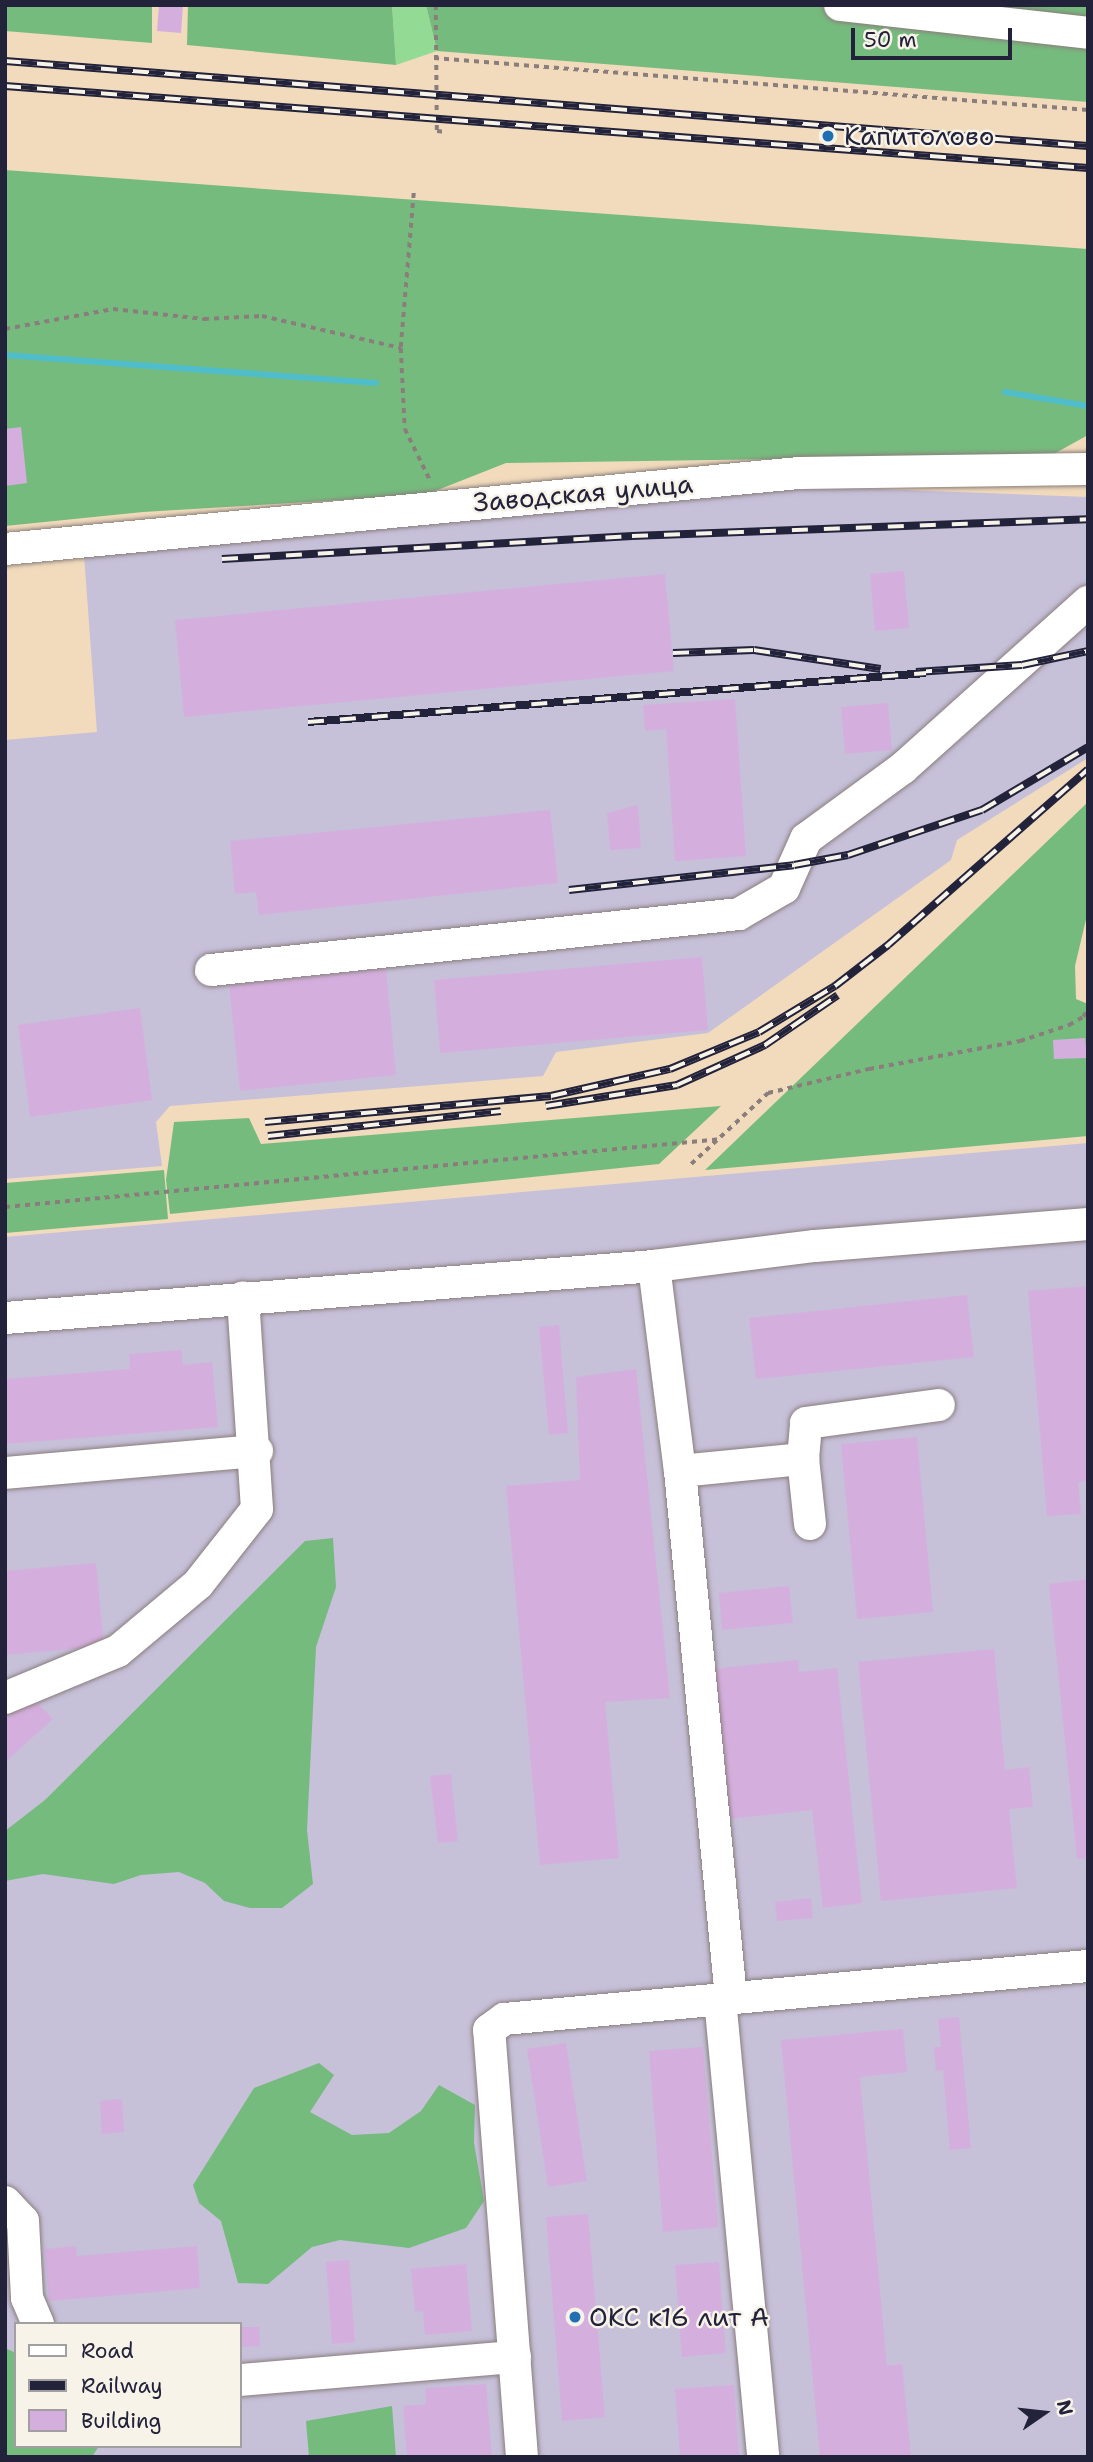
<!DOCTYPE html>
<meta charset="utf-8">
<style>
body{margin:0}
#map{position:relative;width:1093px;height:2462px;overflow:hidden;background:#f1dbbc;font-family:"Shantell Sans",sans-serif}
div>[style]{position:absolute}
.industrial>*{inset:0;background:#c6c0d9}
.green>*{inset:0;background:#93db95}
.forest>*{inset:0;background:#76bb7e}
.stream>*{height:6px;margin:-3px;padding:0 3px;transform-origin:3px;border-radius:3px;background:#50bdcb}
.building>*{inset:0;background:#d4afde}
.path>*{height:3.5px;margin-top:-1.75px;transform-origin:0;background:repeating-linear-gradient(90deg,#8a7e7c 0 5px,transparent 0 10px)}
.roads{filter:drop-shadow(0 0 2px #8a7e7c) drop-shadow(0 0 2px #8a7e7c)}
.minor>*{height:32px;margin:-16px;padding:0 16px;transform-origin:16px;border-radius:16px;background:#fff}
.rail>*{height:8px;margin-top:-4px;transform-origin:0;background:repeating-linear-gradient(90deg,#f7f3e8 0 16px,#22223b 0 32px);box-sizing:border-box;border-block:2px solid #22223b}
.dots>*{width:19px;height:19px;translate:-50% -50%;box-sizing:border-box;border:4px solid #f7f3e8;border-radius:50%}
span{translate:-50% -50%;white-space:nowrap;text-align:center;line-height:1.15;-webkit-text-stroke:5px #f7f3e8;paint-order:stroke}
.poi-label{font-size:26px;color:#22223b}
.left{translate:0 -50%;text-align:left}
.street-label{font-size:26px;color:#22223b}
.frame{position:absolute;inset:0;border:7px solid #22223b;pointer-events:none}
.legend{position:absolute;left:14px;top:2322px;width:228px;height:126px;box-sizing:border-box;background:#f7f3e8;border:2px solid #a29fa3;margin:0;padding:9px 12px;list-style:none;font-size:21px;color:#22223b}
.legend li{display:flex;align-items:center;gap:14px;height:35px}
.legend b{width:35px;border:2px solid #a29fa3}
.north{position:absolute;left:1009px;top:2378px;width:70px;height:70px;-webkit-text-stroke:5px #f7f3e8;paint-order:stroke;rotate:76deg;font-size:19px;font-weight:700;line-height:28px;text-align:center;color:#22223b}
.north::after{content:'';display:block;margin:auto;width:24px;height:32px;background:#22223b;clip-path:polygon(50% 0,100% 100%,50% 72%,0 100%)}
.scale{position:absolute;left:851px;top:28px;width:161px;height:32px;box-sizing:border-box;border:4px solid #22223b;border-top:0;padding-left:9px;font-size:21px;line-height:24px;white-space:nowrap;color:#22223b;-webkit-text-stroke:5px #f7f3e8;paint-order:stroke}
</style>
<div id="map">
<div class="industrial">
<div style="clip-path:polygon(799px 486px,1088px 497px,1088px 758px,957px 840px,951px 860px,708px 1033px,556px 1052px,543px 1076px,170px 1106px,156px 1122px,162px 1166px,5px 1179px,5px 740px,97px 732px,84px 555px)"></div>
<div style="clip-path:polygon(evenodd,1088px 1143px,1088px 2457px,5px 2457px,5px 1237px,1088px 1143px,16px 2324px,240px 2324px,240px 2446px,16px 2446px,16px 2324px)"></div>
</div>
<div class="green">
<div style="clip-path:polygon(392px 5px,426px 5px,437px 51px,396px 65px)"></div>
</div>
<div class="forest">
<div style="clip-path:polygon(5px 5px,152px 5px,152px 43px,5px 31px)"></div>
<div style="clip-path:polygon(188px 5px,392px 5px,396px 65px,187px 45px)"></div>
<div style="clip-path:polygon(426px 5px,1088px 5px,1088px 102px,437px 51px)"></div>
<div style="clip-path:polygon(5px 170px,1088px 249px,1088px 435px,1052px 455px,506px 463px,425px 495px,143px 512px,5px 526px)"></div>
<div style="clip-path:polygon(1088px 802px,1088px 911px,1075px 966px,1076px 999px,1088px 1004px,1088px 1136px,705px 1170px)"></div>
<div style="clip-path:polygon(721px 1106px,659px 1164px,170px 1214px,166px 1180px,174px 1122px,249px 1118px,261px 1144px)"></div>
<div style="clip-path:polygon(164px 1170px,168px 1219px,5px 1233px,5px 1183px)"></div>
<div style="clip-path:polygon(333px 1538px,336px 1587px,316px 1647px,307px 1830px,313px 1884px,282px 1908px,250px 1908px,224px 1901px,205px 1883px,179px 1872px,141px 1875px,114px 1884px,43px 1874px,5px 1881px,5px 1831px,45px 1800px,305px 1541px)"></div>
<div style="clip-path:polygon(319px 2063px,334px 2075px,310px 2112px,352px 2135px,389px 2133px,421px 2111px,439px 2085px,475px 2105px,474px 2143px,484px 2201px,466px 2228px,409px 2248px,340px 2240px,312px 2247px,268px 2284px,238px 2283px,221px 2221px,199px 2203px,193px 2185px,254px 2088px)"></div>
<div style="clip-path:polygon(5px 2348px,16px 2353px,16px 2446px,99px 2446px,92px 2457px,5px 2457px)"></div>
<div style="clip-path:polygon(392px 2406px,396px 2457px,309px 2457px,306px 2421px)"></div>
</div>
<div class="stream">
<div style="left:5px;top:355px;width:372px;rotate:4.3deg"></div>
<div style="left:1005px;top:392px;width:84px;rotate:9.6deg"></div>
</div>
<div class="building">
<div style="clip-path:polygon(159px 5px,183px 5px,181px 33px,157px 31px)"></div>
<div style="clip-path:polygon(21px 427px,27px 483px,5px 486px,5px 429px)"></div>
<div style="clip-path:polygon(904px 571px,909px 628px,875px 631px,870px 574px)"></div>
<div style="clip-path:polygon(665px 574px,674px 671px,184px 717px,175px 620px)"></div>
<div style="clip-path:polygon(735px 699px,746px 856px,675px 861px,666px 729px,645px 731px,643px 705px)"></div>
<div style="clip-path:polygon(888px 703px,892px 750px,845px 754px,841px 707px)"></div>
<div style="clip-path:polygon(638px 805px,641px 848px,610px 850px,607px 813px)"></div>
<div style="clip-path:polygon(550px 810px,558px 883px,259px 915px,256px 892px,235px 894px,230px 841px)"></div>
<div style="clip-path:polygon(702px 957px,708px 1030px,440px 1053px,434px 980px)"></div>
<div style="clip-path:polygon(386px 969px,396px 1075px,240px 1091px,229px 985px)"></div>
<div style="clip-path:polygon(140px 1008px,152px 1100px,30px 1117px,18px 1025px)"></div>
<div style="clip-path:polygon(1085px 1038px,1087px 1058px,1054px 1059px,1053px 1040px)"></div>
<div style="clip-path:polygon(1088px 1286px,1088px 1481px,1078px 1482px,1081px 1514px,1047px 1516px,1028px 1291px)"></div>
<div style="clip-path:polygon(967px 1295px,974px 1357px,756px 1379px,749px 1318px)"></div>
<div style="clip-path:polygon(559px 1325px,568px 1433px,549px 1435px,539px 1327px)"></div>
<div style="clip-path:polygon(181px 1350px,183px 1365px,212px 1362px,218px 1427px,5px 1444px,5px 1379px,130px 1369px,129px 1354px)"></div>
<div style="clip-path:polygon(636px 1369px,670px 1698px,605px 1702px,619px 1858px,540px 1865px,506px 1486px,580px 1480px,576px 1377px)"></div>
<div style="clip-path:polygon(917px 1437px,933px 1612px,857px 1619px,841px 1444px)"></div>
<div style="clip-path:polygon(96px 1563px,104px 1646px,5px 1655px,5px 1571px)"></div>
<div style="clip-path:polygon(1088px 1579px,1088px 1858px,1077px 1859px,1049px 1584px)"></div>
<div style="clip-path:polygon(789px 1586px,793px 1623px,722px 1630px,719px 1593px)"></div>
<div style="clip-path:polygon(994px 1649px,1005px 1770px,1029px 1767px,1033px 1807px,1009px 1809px,1017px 1888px,881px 1901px,858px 1662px)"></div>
<div style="clip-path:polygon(798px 1660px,799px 1672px,837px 1668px,862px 1903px,823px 1908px,812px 1810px,729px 1819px,713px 1669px)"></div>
<div style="clip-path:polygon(31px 1696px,53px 1719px,5px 1762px,5px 1720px)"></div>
<div style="clip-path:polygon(451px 1774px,458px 1841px,438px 1843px,430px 1776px)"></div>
<div style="clip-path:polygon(811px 1898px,813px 1918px,777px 1921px,775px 1902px)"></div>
<div style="clip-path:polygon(959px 2017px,971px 2148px,950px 2150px,943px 2070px,936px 2071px,934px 2047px,941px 2047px,938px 2019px)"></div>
<div style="clip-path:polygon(903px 2029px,907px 2072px,860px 2077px,887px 2366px,902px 2364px,911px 2457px,820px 2457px,781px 2040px)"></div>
<div style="clip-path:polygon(566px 2043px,587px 2181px,548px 2187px,527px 2049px)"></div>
<div style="clip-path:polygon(703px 2047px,718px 2227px,663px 2232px,649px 2051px)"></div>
<div style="clip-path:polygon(122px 2099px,124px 2132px,102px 2134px,100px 2101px)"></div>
<div style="clip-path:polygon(588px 2214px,605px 2417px,562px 2421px,546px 2217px)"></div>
<div style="clip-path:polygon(76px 2246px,77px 2256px,197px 2246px,200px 2288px,49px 2301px,45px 2249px)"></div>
<div style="clip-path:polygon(349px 2260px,355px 2342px,332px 2344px,326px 2262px)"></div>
<div style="clip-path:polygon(719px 2262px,726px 2353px,682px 2357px,675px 2265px)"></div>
<div style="clip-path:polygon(466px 2264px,472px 2331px,425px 2335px,423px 2311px,415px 2312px,411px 2269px)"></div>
<div style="clip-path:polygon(240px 2327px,259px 2327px,260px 2346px,240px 2347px)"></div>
<div style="clip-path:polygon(486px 2384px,492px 2457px,407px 2457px,403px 2406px,426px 2404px,425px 2388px)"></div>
<div style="clip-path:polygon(734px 2385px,739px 2457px,680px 2457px,675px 2389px)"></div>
</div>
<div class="path">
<div style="left:436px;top:5px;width:126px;rotate:89.5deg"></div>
<div style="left:437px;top:131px;width:9px;rotate:6deg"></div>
<div style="left:434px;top:58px;width:656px;rotate:4.55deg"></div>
<div style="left:414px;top:193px;width:156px;rotate:94.8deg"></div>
<div style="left:401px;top:348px;width:81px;rotate:87.2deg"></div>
<div style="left:405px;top:429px;width:59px;rotate:63.9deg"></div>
<div style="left:5px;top:329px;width:110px;rotate:-10.5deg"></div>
<div style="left:113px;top:309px;width:92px;rotate:6.3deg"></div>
<div style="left:204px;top:319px;width:58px;rotate:-3deg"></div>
<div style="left:262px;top:316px;width:143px;rotate:13deg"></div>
<div style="left:691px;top:1164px;width:105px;rotate:-42.7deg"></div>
<div style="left:768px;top:1093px;width:104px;rotate:-13.4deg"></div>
<div style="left:869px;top:1069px;width:154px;rotate:-10.5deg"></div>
<div style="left:1020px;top:1041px;width:52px;rotate:-18.1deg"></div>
<div style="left:1069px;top:1025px;width:16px;rotate:-30deg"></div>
<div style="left:1083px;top:1017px;width:9px;rotate:-58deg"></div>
<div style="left:5px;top:1207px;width:720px;rotate:-5.42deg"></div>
</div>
<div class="roads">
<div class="minor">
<div style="left:840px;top:5px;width:250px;rotate:6.4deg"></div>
<div style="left:5px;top:549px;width:797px;rotate:-5.47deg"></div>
<div style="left:798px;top:473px;width:290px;rotate:-0.8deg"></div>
<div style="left:211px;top:970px;width:531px;rotate:-6.05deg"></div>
<div style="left:739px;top:914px;width:52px;rotate:-30deg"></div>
<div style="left:784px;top:888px;width:54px;rotate:-65.8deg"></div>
<div style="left:806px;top:839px;width:120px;rotate:-36.2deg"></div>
<div style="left:903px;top:768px;width:249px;rotate:-41.9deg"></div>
<div style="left:654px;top:1266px;width:207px;rotate:82.8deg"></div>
<div style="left:680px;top:1471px;width:529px;rotate:84.47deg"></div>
<div style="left:5px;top:1318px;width:651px;rotate:-4.58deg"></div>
<div style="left:654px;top:1266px;width:162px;rotate:-7.1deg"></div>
<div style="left:815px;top:1246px;width:274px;rotate:-4.6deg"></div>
<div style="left:680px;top:1471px;width:124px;rotate:-5.6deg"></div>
<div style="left:5px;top:1473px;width:253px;rotate:-5deg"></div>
<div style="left:810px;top:1524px;width:65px;rotate:-96.1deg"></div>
<div style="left:803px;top:1459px;width:36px;rotate:-85deg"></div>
<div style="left:806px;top:1423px;width:134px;rotate:-7.7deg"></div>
<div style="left:5px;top:1698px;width:122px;rotate:-22.6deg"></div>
<div style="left:118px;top:1651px;width:104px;rotate:-39.9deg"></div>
<div style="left:198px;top:1584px;width:95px;rotate:-51.8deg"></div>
<div style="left:257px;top:1509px;width:212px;rotate:-93.8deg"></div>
<div style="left:720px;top:1999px;width:460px;rotate:84.6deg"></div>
<div style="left:5px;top:2202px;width:26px;rotate:47deg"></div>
<div style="left:23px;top:2221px;width:77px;rotate:87deg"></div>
<div style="left:27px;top:2298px;width:28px;rotate:67deg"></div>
<div style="left:240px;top:2380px;width:276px;rotate:-4.8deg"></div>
<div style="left:522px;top:2457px;width:428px;rotate:-94.4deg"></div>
<div style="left:489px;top:2030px;width:19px;rotate:-36deg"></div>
<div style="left:504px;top:2019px;width:586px;rotate:-5.19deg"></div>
</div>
</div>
<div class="rail">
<div style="left:5px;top:61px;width:1086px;rotate:4.49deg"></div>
<div style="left:5px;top:86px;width:1086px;rotate:4.33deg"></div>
<div style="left:222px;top:559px;width:411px;rotate:-3.2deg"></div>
<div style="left:632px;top:536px;width:456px;rotate:-2.1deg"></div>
<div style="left:673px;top:653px;width:81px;rotate:-2.1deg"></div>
<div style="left:754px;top:650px;width:128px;rotate:8.5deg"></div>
<div style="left:916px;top:672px;width:106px;rotate:-3.8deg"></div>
<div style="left:1022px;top:665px;width:67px;rotate:-12deg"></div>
<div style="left:308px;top:722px;width:620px;rotate:-4.53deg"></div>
<div style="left:569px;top:890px;width:226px;rotate:-6.3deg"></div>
<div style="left:794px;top:865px;width:55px;rotate:-10.5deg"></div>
<div style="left:848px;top:855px;width:141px;rotate:-18.6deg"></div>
<div style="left:982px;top:810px;width:123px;rotate:-30.7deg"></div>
<div style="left:546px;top:1106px;width:133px;rotate:-9.1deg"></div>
<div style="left:677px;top:1085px;width:97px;rotate:-24.4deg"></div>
<div style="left:765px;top:1045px;width:88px;rotate:-34.4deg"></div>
<div style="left:265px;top:1122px;width:287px;rotate:-5.2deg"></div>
<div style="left:551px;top:1096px;width:122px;rotate:-12.8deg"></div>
<div style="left:670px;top:1069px;width:96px;rotate:-22.6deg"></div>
<div style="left:759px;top:1032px;width:89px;rotate:-31.2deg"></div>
<div style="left:835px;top:986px;width:67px;rotate:-37.7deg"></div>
<div style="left:888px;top:945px;width:266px;rotate:-41.3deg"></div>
<div style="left:268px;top:1136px;width:234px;rotate:-6.1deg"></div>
</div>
<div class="dots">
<div style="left:828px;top:136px;background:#1f6fb2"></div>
<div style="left:575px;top:2317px;background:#1f6fb2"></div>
</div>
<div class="poi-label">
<span class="left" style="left:844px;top:136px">Капитолово</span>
<span class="left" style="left:589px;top:2317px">ОКС к16 лит А</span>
</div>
<div class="street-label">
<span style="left:583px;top:493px;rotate:-5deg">Заводская улица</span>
</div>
<div class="frame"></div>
<ul class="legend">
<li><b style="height:9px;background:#fff"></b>Road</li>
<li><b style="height:9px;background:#22223b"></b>Railway</li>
<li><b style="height:19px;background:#d4afde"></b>Building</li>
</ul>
<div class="north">N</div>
<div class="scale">50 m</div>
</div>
